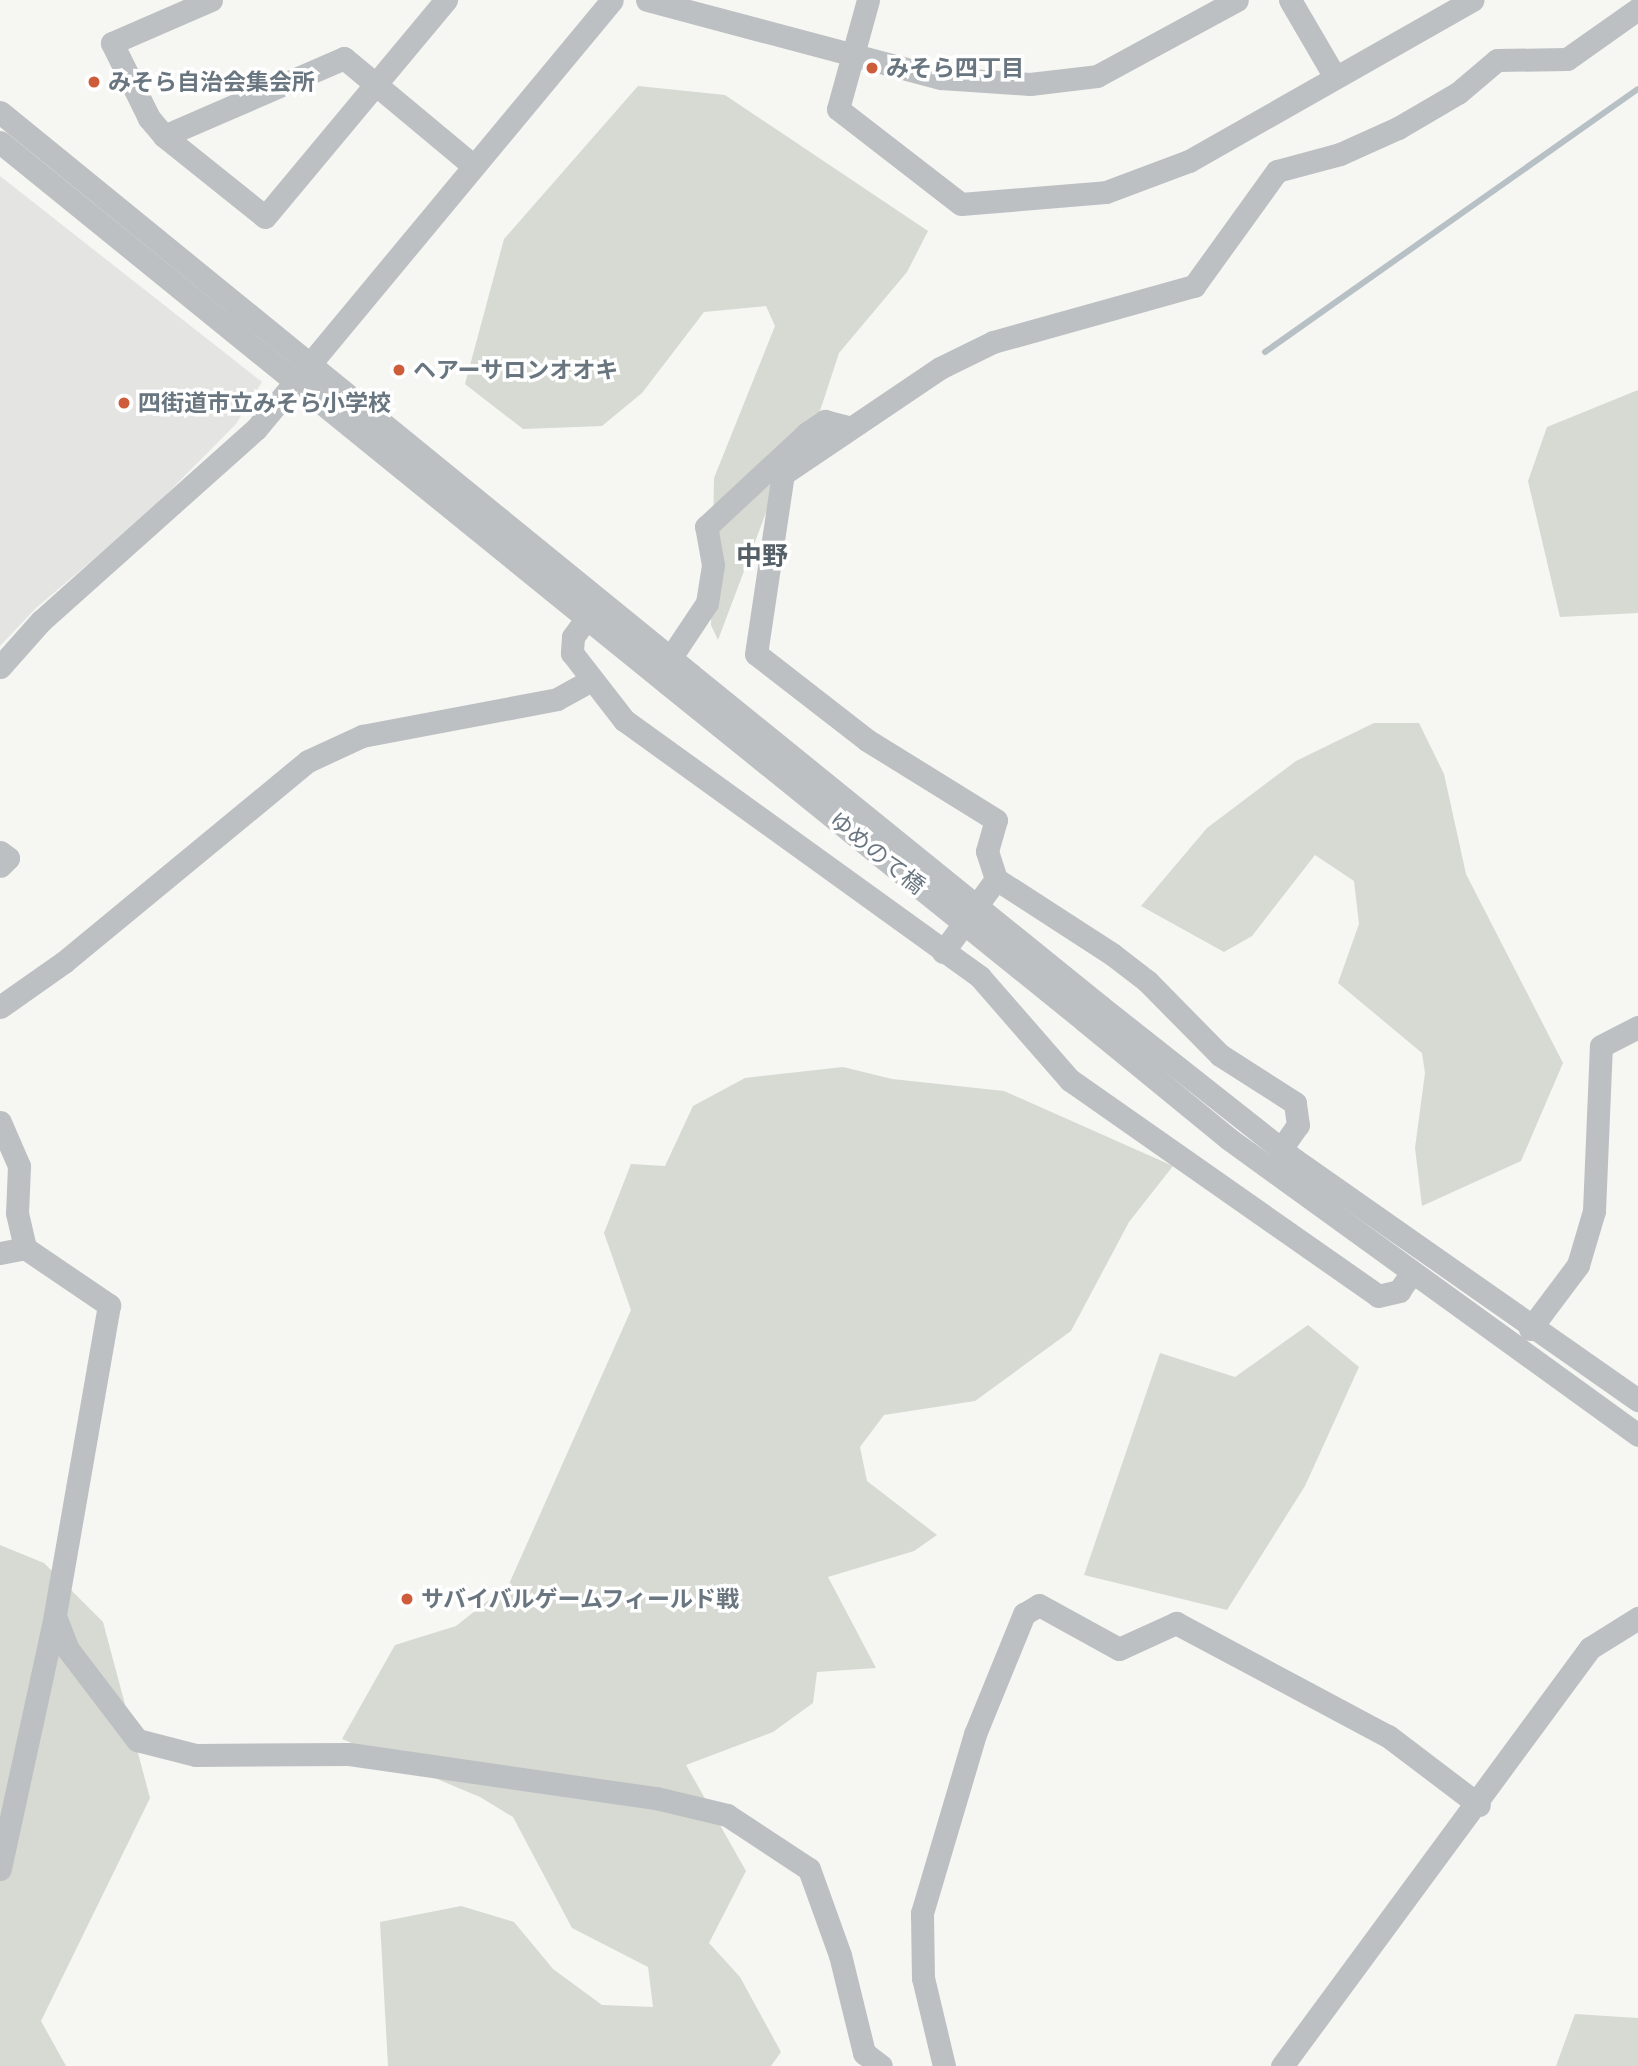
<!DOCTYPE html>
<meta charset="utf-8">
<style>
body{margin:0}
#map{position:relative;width:1638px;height:2066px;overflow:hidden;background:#f6f6f3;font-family:"Public Sans","Noto Sans JP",sans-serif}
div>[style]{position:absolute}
.built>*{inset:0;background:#e4e5e3}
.green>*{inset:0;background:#d6dad3}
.stream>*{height:6px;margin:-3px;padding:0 3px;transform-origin:3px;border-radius:3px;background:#b7c1c5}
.minor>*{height:23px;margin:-11.5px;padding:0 11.5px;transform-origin:11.5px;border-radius:11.5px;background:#bcc0c2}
.minor-bridge>*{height:23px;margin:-11.5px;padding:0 11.5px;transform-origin:11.5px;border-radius:11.5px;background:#bcc0c2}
.dots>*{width:19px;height:19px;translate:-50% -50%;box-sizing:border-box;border:4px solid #fff;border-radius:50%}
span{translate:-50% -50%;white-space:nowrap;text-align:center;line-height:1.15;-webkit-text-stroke:7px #fff;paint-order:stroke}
.poi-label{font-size:23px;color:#697680;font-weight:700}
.left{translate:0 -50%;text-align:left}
.street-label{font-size:23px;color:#697680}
.quarter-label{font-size:26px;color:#555f67;font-weight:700}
</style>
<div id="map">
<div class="built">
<div style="clip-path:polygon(0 176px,262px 382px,236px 424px,148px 513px,36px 608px,0 646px)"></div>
</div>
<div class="green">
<div style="clip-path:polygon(638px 86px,725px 95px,928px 231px,907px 272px,839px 353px,818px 417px,773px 494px,718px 640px,711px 625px,714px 478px,775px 326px,766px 306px,704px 312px,642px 393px,602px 426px,523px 429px,465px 384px,504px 239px)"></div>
<div style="clip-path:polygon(1638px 390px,1638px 613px,1560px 617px,1528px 481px,1547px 427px)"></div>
<div style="clip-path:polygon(1374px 723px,1419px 723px,1444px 774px,1466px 874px,1563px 1063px,1521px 1161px,1422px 1206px,1415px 1148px,1425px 1073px,1422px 1053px,1338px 983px,1359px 924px,1354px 881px,1315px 855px,1252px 936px,1224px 952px,1141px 906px,1207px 828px,1296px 761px)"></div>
<div style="clip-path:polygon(843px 1067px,892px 1079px,1004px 1091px,1173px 1166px,1129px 1222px,1071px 1331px,975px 1401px,884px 1415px,860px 1447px,867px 1481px,937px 1535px,914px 1551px,828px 1577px,876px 1668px,817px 1672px,813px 1703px,773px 1732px,686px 1765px,746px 1871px,709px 1943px,740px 1977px,781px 2052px,771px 2066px,388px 2066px,380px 1922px,461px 1906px,514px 1922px,553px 1969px,602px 2005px,653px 2007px,648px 1967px,572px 1928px,513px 1817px,480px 1797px,342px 1739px,395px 1645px,456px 1626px,509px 1584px,631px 1310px,604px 1233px,631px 1164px,665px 1166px,693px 1106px,745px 1078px)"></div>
<div style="clip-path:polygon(1308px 1325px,1359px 1367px,1305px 1486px,1227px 1610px,1084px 1575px,1160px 1353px,1235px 1377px)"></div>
<div style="clip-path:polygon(0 1545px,44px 1563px,103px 1622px,150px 1798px,41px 2021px,66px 2066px,0 2066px)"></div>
<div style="clip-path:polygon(1575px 2014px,1638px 2018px,1638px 2066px,1556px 2066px)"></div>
</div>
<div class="stream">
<div style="left:1265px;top:352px;width:456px;rotate:-35.2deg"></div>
</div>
<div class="minor">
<div style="left:211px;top:0;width:108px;rotate:156.5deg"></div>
<div style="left:112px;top:43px;width:84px;rotate:63.7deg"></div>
<div style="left:149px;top:118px;width:23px;rotate:50deg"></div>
<div style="left:164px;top:136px;width:129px;rotate:38.7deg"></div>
<div style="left:265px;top:217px;width:283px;rotate:-50.2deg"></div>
<div style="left:647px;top:0;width:304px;rotate:14.9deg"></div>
<div style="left:941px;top:78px;width:89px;rotate:3.9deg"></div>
<div style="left:1030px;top:84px;width:67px;rotate:-6.8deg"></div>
<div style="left:1097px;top:76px;width:159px;rotate:-28.5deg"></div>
<div style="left:868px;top:0;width:113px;rotate:105.4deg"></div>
<div style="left:838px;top:109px;width:155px;rotate:37.7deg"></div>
<div style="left:961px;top:204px;width:145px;rotate:-4.7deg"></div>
<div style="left:1106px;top:192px;width:89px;rotate:-20.5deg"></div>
<div style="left:1189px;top:161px;width:326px;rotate:-29.6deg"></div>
<div style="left:1290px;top:0;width:89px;rotate:59.7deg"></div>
<div style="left:0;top:112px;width:890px;rotate:39.16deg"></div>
<div style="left:164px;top:136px;width:196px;rotate:-23.4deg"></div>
<div style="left:344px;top:58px;width:165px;rotate:39.8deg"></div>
<div style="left:0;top:142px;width:860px;rotate:39.06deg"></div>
<div style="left:586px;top:619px;width:22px;rotate:126deg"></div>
<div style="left:573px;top:637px;width:16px;rotate:94deg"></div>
<div style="left:572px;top:653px;width:85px;rotate:52.2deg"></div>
<div style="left:624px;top:720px;width:439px;rotate:35.8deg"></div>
<div style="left:980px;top:977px;width:137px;rotate:48.9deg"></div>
<div style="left:1070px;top:1080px;width:376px;rotate:35deg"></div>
<div style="left:1378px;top:1296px;width:22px;rotate:-13deg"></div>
<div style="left:1399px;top:1291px;width:21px;rotate:-55deg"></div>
<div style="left:671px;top:657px;width:65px;rotate:-56.3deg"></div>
<div style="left:707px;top:603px;width:38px;rotate:-81deg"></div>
<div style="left:713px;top:565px;width:39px;rotate:-100deg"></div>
<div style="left:706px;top:527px;width:138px;rotate:-42.9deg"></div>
<div style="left:807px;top:433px;width:22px;rotate:-34deg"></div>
<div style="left:825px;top:421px;width:23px;rotate:15deg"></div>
<div style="left:0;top:667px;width:62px;rotate:-48.3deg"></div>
<div style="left:41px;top:621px;width:288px;rotate:-41.8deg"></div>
<div style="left:256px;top:429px;width:557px;rotate:-50.31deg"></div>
<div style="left:0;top:852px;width:10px;rotate:37deg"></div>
<div style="left:8px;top:858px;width:11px;rotate:135deg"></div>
<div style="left:943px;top:952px;width:90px;rotate:-54deg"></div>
<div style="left:1100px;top:1006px;width:248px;rotate:38.3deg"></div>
<div style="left:1295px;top:1160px;width:419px;rotate:35deg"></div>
<div style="left:0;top:1007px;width:78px;rotate:-35.1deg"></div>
<div style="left:64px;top:962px;width:316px;rotate:-39.5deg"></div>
<div style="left:308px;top:761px;width:60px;rotate:-24.8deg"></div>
<div style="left:362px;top:736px;width:198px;rotate:-10.7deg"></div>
<div style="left:557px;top:699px;width:38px;rotate:-29deg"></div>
<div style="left:1085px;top:1021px;width:186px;rotate:39.3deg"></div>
<div style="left:1229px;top:1139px;width:505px;rotate:35.89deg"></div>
<div style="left:0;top:1122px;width:48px;rotate:66.6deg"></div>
<div style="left:19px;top:1166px;width:47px;rotate:92.4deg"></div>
<div style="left:17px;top:1213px;width:36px;rotate:77deg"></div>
<div style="left:25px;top:1248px;width:102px;rotate:34.2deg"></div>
<div style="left:109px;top:1305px;width:316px;rotate:99.9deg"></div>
<div style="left:55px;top:1616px;width:259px;rotate:102.3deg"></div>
<div style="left:1281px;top:1149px;width:29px;rotate:-55deg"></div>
<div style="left:1298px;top:1125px;width:22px;rotate:-98deg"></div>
<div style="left:1295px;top:1103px;width:89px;rotate:-147.4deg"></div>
<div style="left:1220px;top:1055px;width:104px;rotate:-134.6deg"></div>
<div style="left:1147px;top:981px;width:44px;rotate:-142.4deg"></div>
<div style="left:1112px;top:954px;width:138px;rotate:-147.1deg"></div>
<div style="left:996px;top:879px;width:29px;rotate:-108deg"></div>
<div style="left:987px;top:851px;width:32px;rotate:-74deg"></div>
<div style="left:996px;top:820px;width:152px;rotate:-148.2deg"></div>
<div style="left:867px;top:740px;width:140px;rotate:-142.2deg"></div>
<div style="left:756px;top:654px;width:182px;rotate:-81.5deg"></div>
<div style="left:783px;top:474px;width:189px;rotate:-34deg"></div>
<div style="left:940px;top:368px;width:59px;rotate:-26.1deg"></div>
<div style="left:993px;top:342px;width:209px;rotate:-15.6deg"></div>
<div style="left:1194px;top:286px;width:142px;rotate:-54.2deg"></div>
<div style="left:1277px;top:171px;width:65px;rotate:-15.1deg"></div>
<div style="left:1340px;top:154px;width:64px;rotate:-24.1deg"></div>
<div style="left:1398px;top:128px;width:69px;rotate:-30.3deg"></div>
<div style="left:1458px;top:93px;width:51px;rotate:-40.2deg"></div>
<div style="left:1497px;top:60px;width:70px;rotate:-0.8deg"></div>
<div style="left:1567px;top:59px;width:87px;rotate:-35.2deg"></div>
<div style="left:0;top:1253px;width:25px;rotate:-11deg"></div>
<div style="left:1530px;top:1329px;width:80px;rotate:-53.1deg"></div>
<div style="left:1578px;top:1265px;width:56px;rotate:-73.5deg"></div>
<div style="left:1594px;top:1211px;width:165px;rotate:-87.6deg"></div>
<div style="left:1601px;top:1046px;width:42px;rotate:-27.2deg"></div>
<div style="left:55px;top:1616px;width:34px;rotate:69deg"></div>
<div style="left:67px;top:1648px;width:116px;rotate:52.7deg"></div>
<div style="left:137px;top:1740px;width:61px;rotate:14.3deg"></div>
<div style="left:196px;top:1755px;width:153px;rotate:-0.4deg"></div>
<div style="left:349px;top:1754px;width:310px;rotate:8.2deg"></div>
<div style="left:656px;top:1798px;width:73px;rotate:13.5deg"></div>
<div style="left:727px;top:1815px;width:98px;rotate:33.4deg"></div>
<div style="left:809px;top:1869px;width:91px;rotate:70.2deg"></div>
<div style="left:840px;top:1955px;width:101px;rotate:76.2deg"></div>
<div style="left:864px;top:2053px;width:21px;rotate:37deg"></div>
<div style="left:944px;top:2066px;width:90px;rotate:-103.4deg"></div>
<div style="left:923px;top:1978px;width:65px;rotate:-90.9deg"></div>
<div style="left:922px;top:1913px;width:187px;rotate:-73.5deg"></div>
<div style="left:975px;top:1734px;width:130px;rotate:-67.8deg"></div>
<div style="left:1024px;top:1614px;width:17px;rotate:-31deg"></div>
<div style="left:1039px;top:1605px;width:91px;rotate:28.8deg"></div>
<div style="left:1119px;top:1649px;width:63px;rotate:-24.5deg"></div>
<div style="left:1176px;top:1623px;width:240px;rotate:28.1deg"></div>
<div style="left:1388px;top:1736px;width:114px;rotate:37.2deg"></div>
<div style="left:1282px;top:2066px;width:519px;rotate:-53.62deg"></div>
<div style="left:1590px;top:1648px;width:57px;rotate:-32deg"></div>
</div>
<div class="minor-bridge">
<div style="left:690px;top:674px;width:528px;rotate:39deg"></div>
<div style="left:668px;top:684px;width:536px;rotate:38.94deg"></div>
</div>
<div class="dots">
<div style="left:872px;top:68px;background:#ce5c3b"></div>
<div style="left:94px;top:82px;background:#ce5c3b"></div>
<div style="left:399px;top:370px;background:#ce5c3b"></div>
<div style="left:124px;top:403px;background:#ce5c3b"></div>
<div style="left:407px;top:1599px;background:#ce5c3b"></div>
</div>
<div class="poi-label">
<span class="left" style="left:886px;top:68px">みそら四丁目</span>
<span class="left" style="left:108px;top:82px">みそら自治会集会所</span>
<span class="left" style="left:413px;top:370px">ヘアーサロンオオキ</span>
<span class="left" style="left:138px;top:403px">四街道市立みそら小学校</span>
<span class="left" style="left:421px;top:1599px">サバイバルゲームフィールド戦</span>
</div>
<div class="street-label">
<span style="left:877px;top:853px;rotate:39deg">ゆめのて橋</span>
</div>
<div class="quarter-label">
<span style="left:762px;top:556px">中野</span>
</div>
</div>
